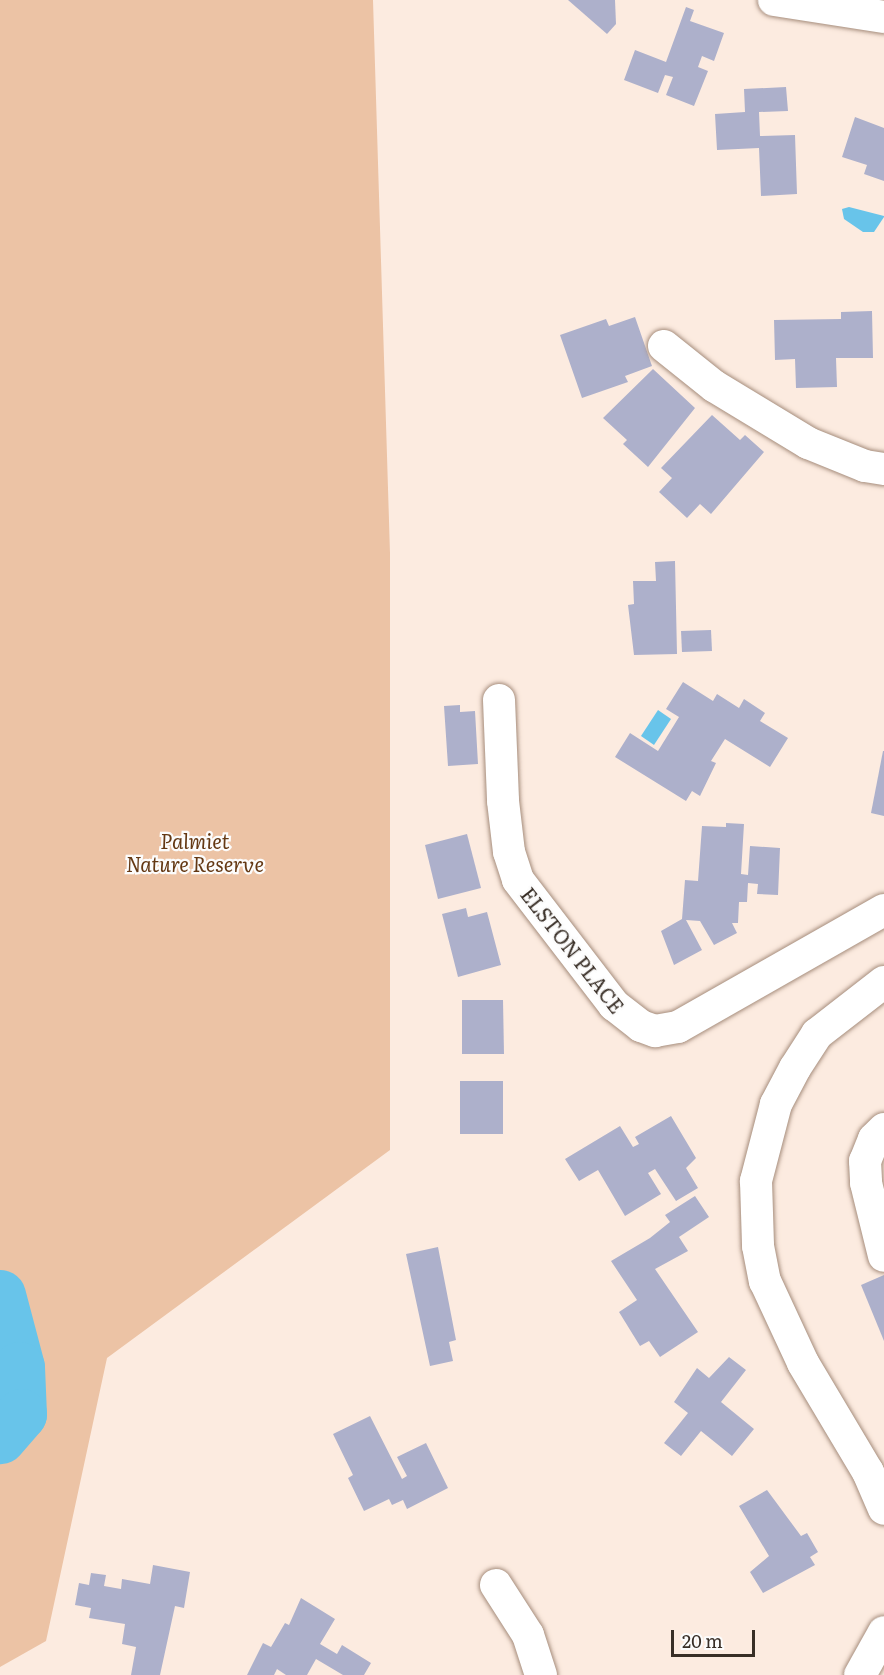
<!DOCTYPE html>
<style>
body{margin:0}
#map{position:relative;width:884px;height:1675px;overflow:hidden;background:#fcebe0;font-family:Literata,serif}
div>[style]{position:absolute}
.green>*{inset:0;background:#ecc3a5}
.water>*{inset:0;background:#68c4ea}
.river>*{height:51px;margin:-25.5px;padding:0 25.5px;transform-origin:25.5px;border-radius:25.5px;background:#68c4ea}
.building>*{inset:0;background:#adb0cb}
.roads{filter:drop-shadow(0 0 2px #a68d7c) drop-shadow(0 0 2px #a68d7c)}
.minor>*{height:32px;margin:-16px;padding:0 16px;transform-origin:16px;border-radius:16px;background:#fff}
span{translate:-50% -50%;white-space:nowrap;text-align:center;line-height:1.15;-webkit-text-stroke:4.5px #fcfcfc;paint-order:stroke}
.park-label{font-size:20px;color:#643813;font-style:italic}
.street-label{font-size:20px;color:#382e26}
.scale{position:absolute;left:671px;top:1630px;width:84px;height:27px;box-sizing:border-box;border:3px solid #382e26;border-top:0;padding-left:8px;font-size:18px;line-height:21px;white-space:nowrap;color:#382e26;-webkit-text-stroke:4px #fcfcfc;paint-order:stroke}
</style>
<div id="map">
<div class="green">
<div style="clip-path:polygon(0 0,373px 0,390px 553px,390px 1150px,107px 1358px,46px 1641px,0 1667px)"></div>
</div>
<div class="water">
<div style="clip-path:polygon(849px 207px,884px 216px,884px 217px,874px 232px,863px 232px,844px 219px,842px 209px)"></div>
<div style="clip-path:polygon(658px 710px,671px 719px,654px 745px,641px 736px)"></div>
</div>
<div class="river">
<div style="left:0;top:1295px;width:74px;rotate:75.2deg"></div>
<div style="left:19px;top:1367px;width:47px;rotate:87.6deg"></div>
<div style="left:21px;top:1414px;width:32px;rotate:131deg"></div>
</div>
<div class="building">
<div style="clip-path:polygon(568px 0,615px 0,616px 24px,607px 34px)"></div>
<div style="clip-path:polygon(686px 7px,694px 10px,690px 21px,724px 33px,714px 61px,702px 56px,698px 67px,708px 71px,694px 106px,666px 95px,673px 77px,665px 75px,658px 93px,624px 80px,635px 50px,666px 62px)"></div>
<div style="clip-path:polygon(786px 87px,788px 111px,759px 112px,760px 136px,795px 135px,797px 194px,761px 196px,759px 148px,717px 150px,715px 114px,745px 112px,744px 89px)"></div>
<div style="clip-path:polygon(855px 117px,884px 128px,884px 181px,864px 174px,867px 165px,842px 157px)"></div>
<div style="clip-path:polygon(872px 311px,873px 358px,836px 358px,837px 387px,796px 388px,795px 359px,775px 360px,774px 320px,841px 319px,841px 312px)"></div>
<div style="clip-path:polygon(635px 317px,652px 366px,625px 376px,628px 382px,582px 398px,560px 335px,606px 319px,609px 326px)"></div>
<div style="clip-path:polygon(653px 369px,695px 408px,648px 467px,623px 444px,627px 440px,603px 418px)"></div>
<div style="clip-path:polygon(712px 415px,740px 440px,745px 435px,764px 452px,711px 514px,700px 504px,687px 518px,659px 492px,672px 478px,661px 468px)"></div>
<div style="clip-path:polygon(675px 561px,677px 654px,634px 655px,628px 605px,634px 604px,633px 581px,656px 581px,655px 562px)"></div>
<div style="clip-path:polygon(711px 630px,712px 651px,682px 652px,681px 631px)"></div>
<div style="clip-path:polygon(683px 682px,713px 701px,717px 694px,739px 708px,744px 699px,765px 713px,760px 721px,788px 738px,770px 767px,725px 739px,711px 761px,716px 763px,700px 796px,692px 791px,686px 801px,615px 757px,630px 733px,658px 751px,679px 717px,666px 709px)"></div>
<div style="clip-path:polygon(460px 705px,460px 712px,475px 711px,478px 764px,448px 766px,444px 706px)"></div>
<div style="clip-path:polygon(883px 751px,884px 751px,884px 816px,871px 813px)"></div>
<div style="clip-path:polygon(726px 823px,744px 824px,741px 874px,748px 875px,750px 846px,780px 848px,778px 895px,757px 894px,758px 884px,748px 883px,747px 902px,739px 902px,738px 923px,732px 923px,737px 933px,714px 945px,700px 921px,686px 920px,702px 950px,674px 965px,661px 931px,682px 919px,685px 880px,698px 881px,702px 826px,726px 827px)"></div>
<div style="clip-path:polygon(467px 834px,481px 888px,438px 899px,425px 845px)"></div>
<div style="clip-path:polygon(466px 908px,468px 917px,487px 912px,501px 965px,458px 977px,442px 914px)"></div>
<div style="clip-path:polygon(462px 1000px,503px 1000px,504px 1054px,462px 1054px)"></div>
<div style="clip-path:polygon(460px 1081px,503px 1081px,503px 1134px,460px 1134px)"></div>
<div style="clip-path:polygon(671px 1116px,696px 1158px,686px 1168px,698px 1188px,676px 1201px,655px 1169px,648px 1173px,661px 1194px,625px 1216px,598px 1170px,579px 1181px,565px 1159px,620px 1126px,633px 1147px,639px 1144px,635px 1137px)"></div>
<div style="clip-path:polygon(695px 1196px,709px 1217px,679px 1237px,688px 1251px,655px 1269px,698px 1332px,660px 1357px,649px 1341px,640px 1346px,619px 1312px,637px 1300px,611px 1261px,650px 1238px,670px 1222px,665px 1215px)"></div>
<div style="clip-path:polygon(438px 1247px,456px 1340px,449px 1342px,453px 1361px,430px 1366px,406px 1254px)"></div>
<div style="clip-path:polygon(884px 1275px,884px 1341px,861px 1285px)"></div>
<div style="clip-path:polygon(729px 1357px,746px 1370px,721px 1402px,754px 1429px,732px 1456px,701px 1431px,681px 1456px,664px 1443px,688px 1413px,674px 1402px,697px 1368px,709px 1378px)"></div>
<div style="clip-path:polygon(370px 1416px,402px 1479px,407px 1476px,397px 1457px,426px 1443px,448px 1488px,407px 1509px,403px 1500px,392px 1505px,389px 1499px,364px 1511px,348px 1478px,353px 1475px,333px 1434px)"></div>
<div style="clip-path:polygon(767px 1490px,801px 1536px,807px 1533px,818px 1552px,810px 1557px,815px 1565px,763px 1593px,750px 1572px,769px 1556px,739px 1506px)"></div>
<div style="clip-path:polygon(153px 1565px,190px 1572px,184px 1608px,175px 1606px,160px 1675px,131px 1675px,136px 1647px,122px 1644px,125px 1624px,89px 1618px,91px 1608px,75px 1605px,79px 1583px,89px 1585px,91px 1573px,106px 1575px,104px 1586px,121px 1589px,122px 1579px,150px 1584px)"></div>
<div style="clip-path:polygon(301px 1598px,335px 1619px,320px 1644px,337px 1654px,342px 1645px,371px 1663px,364px 1675px,343px 1675px,316px 1659px,307px 1675px,286px 1675px,277px 1669px,274px 1675px,247px 1675px,263px 1643px,271px 1647px,285px 1623px,289px 1625px)"></div>
</div>
<div class="roads">
<div class="minor">
<div style="left:774px;top:0;width:111px;rotate:8.8deg"></div>
<div style="left:664px;top:346px;width:64px;rotate:38.7deg"></div>
<div style="left:714px;top:386px;width:110px;rotate:31.2deg"></div>
<div style="left:808px;top:443px;width:61px;rotate:22deg"></div>
<div style="left:865px;top:466px;width:19px;rotate:9deg"></div>
<div style="left:499px;top:700px;width:101px;rotate:87.7deg"></div>
<div style="left:503px;top:801px;width:51px;rotate:83.3deg"></div>
<div style="left:509px;top:852px;width:29px;rotate:72deg"></div>
<div style="left:518px;top:880px;width:158px;rotate:52.5deg"></div>
<div style="left:614px;top:1005px;width:34px;rotate:38deg"></div>
<div style="left:641px;top:1026px;width:15px;rotate:20deg"></div>
<div style="left:655px;top:1031px;width:23px;rotate:-10deg"></div>
<div style="left:678px;top:1027px;width:237px;rotate:-29.6deg"></div>
<div style="left:884px;top:982px;width:85px;rotate:142.2deg"></div>
<div style="left:817px;top:1034px;width:40px;rotate:122.9deg"></div>
<div style="left:795px;top:1068px;width:41px;rotate:117.8deg"></div>
<div style="left:776px;top:1104px;width:80px;rotate:104.6deg"></div>
<div style="left:756px;top:1181px;width:65px;rotate:88.2deg"></div>
<div style="left:758px;top:1246px;width:36px;rotate:79deg"></div>
<div style="left:765px;top:1281px;width:90px;rotate:65.1deg"></div>
<div style="left:803px;top:1363px;width:127px;rotate:59.2deg"></div>
<div style="left:868px;top:1472px;width:40px;rotate:66.6deg"></div>
<div style="left:884px;top:1129px;width:14px;rotate:135deg"></div>
<div style="left:874px;top:1139px;width:24px;rotate:112deg"></div>
<div style="left:865px;top:1161px;width:22px;rotate:87deg"></div>
<div style="left:866px;top:1183px;width:75px;rotate:76.1deg"></div>
<div style="left:496px;top:1585px;width:59px;rotate:57.4deg"></div>
<div style="left:528px;top:1635px;width:42px;rotate:72deg"></div>
<div style="left:860px;top:1675px;width:49px;rotate:-60.8deg"></div>
</div>
</div>
<div class="park-label">
<span style="left:195px;top:852px">Palmiet<br>Nature Reserve</span>
</div>
<div class="street-label">
<span style="left:573px;top:950px;rotate:52deg">ELSTON PLACE</span>
</div>
<div class="scale">20 m</div>
</div>
